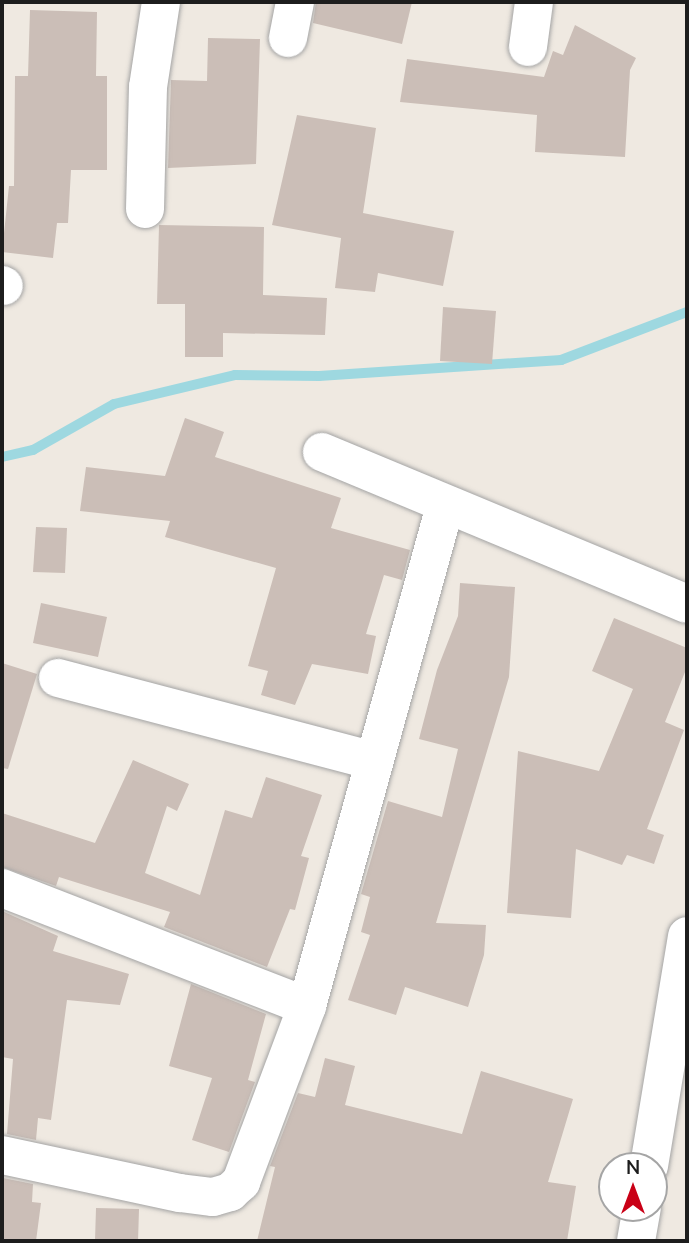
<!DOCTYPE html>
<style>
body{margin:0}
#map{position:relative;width:689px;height:1243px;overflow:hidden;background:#efe9e1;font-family:"Nunito Sans",sans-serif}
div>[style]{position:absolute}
.stream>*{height:10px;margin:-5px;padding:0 5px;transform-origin:5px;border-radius:5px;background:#9ed8e0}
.building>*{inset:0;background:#cbbeb7}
.roads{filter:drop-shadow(0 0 2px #a4a4a4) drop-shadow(0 0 2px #a4a4a4)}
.minor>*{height:38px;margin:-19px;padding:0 19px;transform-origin:19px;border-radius:19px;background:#fff}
span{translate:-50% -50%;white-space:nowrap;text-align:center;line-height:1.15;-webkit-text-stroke:5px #fff;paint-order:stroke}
.frame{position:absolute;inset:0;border:4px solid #1d1d1d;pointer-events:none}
.north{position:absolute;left:598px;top:1152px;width:70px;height:70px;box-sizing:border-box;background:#fff;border:2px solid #a5a5a5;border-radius:50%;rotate:0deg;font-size:19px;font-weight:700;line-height:28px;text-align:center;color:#1d1d1d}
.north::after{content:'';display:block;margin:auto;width:24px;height:32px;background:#c90016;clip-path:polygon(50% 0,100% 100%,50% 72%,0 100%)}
</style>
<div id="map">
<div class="stream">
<div style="left:2px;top:457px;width:32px;rotate:-13deg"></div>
<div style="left:33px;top:450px;width:93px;rotate:-29.6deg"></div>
<div style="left:114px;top:404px;width:124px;rotate:-13.5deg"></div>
<div style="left:235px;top:375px;width:84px;rotate:0.7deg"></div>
<div style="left:319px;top:376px;width:243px;rotate:-3.8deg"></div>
<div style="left:561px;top:360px;width:135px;rotate:-20.9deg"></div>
</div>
<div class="building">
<div style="clip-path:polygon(316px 2px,412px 2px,402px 44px,313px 23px)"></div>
<div style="clip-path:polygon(30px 10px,97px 12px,96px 76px,107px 76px,107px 170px,71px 170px,68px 223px,57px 223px,53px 258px,2px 252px,9px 186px,14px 186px,15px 76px,28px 76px)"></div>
<div style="clip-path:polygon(575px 25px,636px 58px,630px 70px,625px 157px,535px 152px,537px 115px,400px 102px,407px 59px,544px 77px,553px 51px,563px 55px)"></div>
<div style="clip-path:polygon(208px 38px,260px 39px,256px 164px,168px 168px,171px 80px,207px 81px)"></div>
<div style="clip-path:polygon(297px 115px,376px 128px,363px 213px,454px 231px,443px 286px,378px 273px,375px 292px,335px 288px,341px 238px,272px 225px)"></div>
<div style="clip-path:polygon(159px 225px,264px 227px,263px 295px,327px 298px,325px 335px,223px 333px,223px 357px,185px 357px,185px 304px,157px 304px)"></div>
<div style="clip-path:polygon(443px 307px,496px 311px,492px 364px,440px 361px)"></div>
<div style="clip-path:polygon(185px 418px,224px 432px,215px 457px,341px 498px,331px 528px,410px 550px,402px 580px,384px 575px,366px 634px,376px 636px,368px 674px,312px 664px,295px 705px,261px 695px,268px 671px,248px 666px,276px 568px,165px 537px,170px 521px,80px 511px,86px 467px,165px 476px)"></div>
<div style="clip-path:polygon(36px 527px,67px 528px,65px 573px,33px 572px)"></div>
<div style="clip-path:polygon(460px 583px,515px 587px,509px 677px,436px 923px,486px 925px,484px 955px,468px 1007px,405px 987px,396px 1015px,348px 1000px,370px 935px,361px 932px,370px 897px,361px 894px,388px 801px,442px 817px,458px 749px,419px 739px,437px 670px,458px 616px)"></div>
<div style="clip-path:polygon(41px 603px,107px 617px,98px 657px,33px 643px)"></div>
<div style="clip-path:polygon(614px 618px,687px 648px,687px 667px,665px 722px,684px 730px,647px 829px,664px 835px,654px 864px,627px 855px,622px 865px,576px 849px,571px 918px,507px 913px,518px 751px,599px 771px,633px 689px,592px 671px)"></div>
<div style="clip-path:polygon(2px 663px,37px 674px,8px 769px,2px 768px)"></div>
<div style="clip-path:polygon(133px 760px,189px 784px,177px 811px,167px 806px,145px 873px,200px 895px,225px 810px,252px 818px,266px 777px,322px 795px,301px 856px,309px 858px,295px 910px,290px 909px,267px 967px,164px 927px,170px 912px,59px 877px,56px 886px,2px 867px,2px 813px,95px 843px)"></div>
<div style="clip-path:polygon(2px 911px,58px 936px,53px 951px,129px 974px,120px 1005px,67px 1000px,51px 1120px,38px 1118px,36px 1140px,7px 1134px,13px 1059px,2px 1057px)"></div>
<div style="clip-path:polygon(191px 984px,266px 1014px,248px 1080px,255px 1082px,229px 1152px,192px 1140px,212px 1078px,169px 1066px)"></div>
<div style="clip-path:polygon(325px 1058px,355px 1066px,345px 1105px,462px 1134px,481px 1071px,573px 1099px,548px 1182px,576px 1186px,567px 1241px,257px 1241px,275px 1167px,270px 1166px,298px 1093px,315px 1097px)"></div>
<div style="clip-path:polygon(3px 1178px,33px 1184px,32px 1202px,41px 1203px,36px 1241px,2px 1241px)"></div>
<div style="clip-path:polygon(96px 1208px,139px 1209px,138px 1241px,95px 1241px)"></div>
</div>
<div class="roads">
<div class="minor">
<div style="left:288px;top:38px;width:37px;rotate:-79deg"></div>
<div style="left:528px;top:47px;width:45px;rotate:-82.4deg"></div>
<div style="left:145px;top:209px;width:122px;rotate:-88.6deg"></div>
<div style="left:148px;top:87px;width:86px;rotate:-81.3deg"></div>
<div style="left:2px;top:285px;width:2px;rotate:27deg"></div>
<div style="left:322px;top:452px;width:395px;rotate:22.6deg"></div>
<div style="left:58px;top:678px;width:327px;rotate:14.7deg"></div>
<div style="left:2px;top:888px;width:327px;rotate:21.2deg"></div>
<div style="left:2px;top:1155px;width:182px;rotate:12.1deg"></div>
<div style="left:180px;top:1193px;width:33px;rotate:7deg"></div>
<div style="left:213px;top:1197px;width:18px;rotate:-16deg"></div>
<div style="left:230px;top:1192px;width:15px;rotate:-42deg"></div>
<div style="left:241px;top:1182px;width:188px;rotate:-69.4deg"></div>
<div style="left:307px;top:1006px;width:519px;rotate:-74.57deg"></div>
<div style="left:649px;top:1166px;width:233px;rotate:-80.6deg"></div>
<div style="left:636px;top:1241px;width:34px;rotate:-80deg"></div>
</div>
</div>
<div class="frame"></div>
<div class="north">N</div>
</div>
